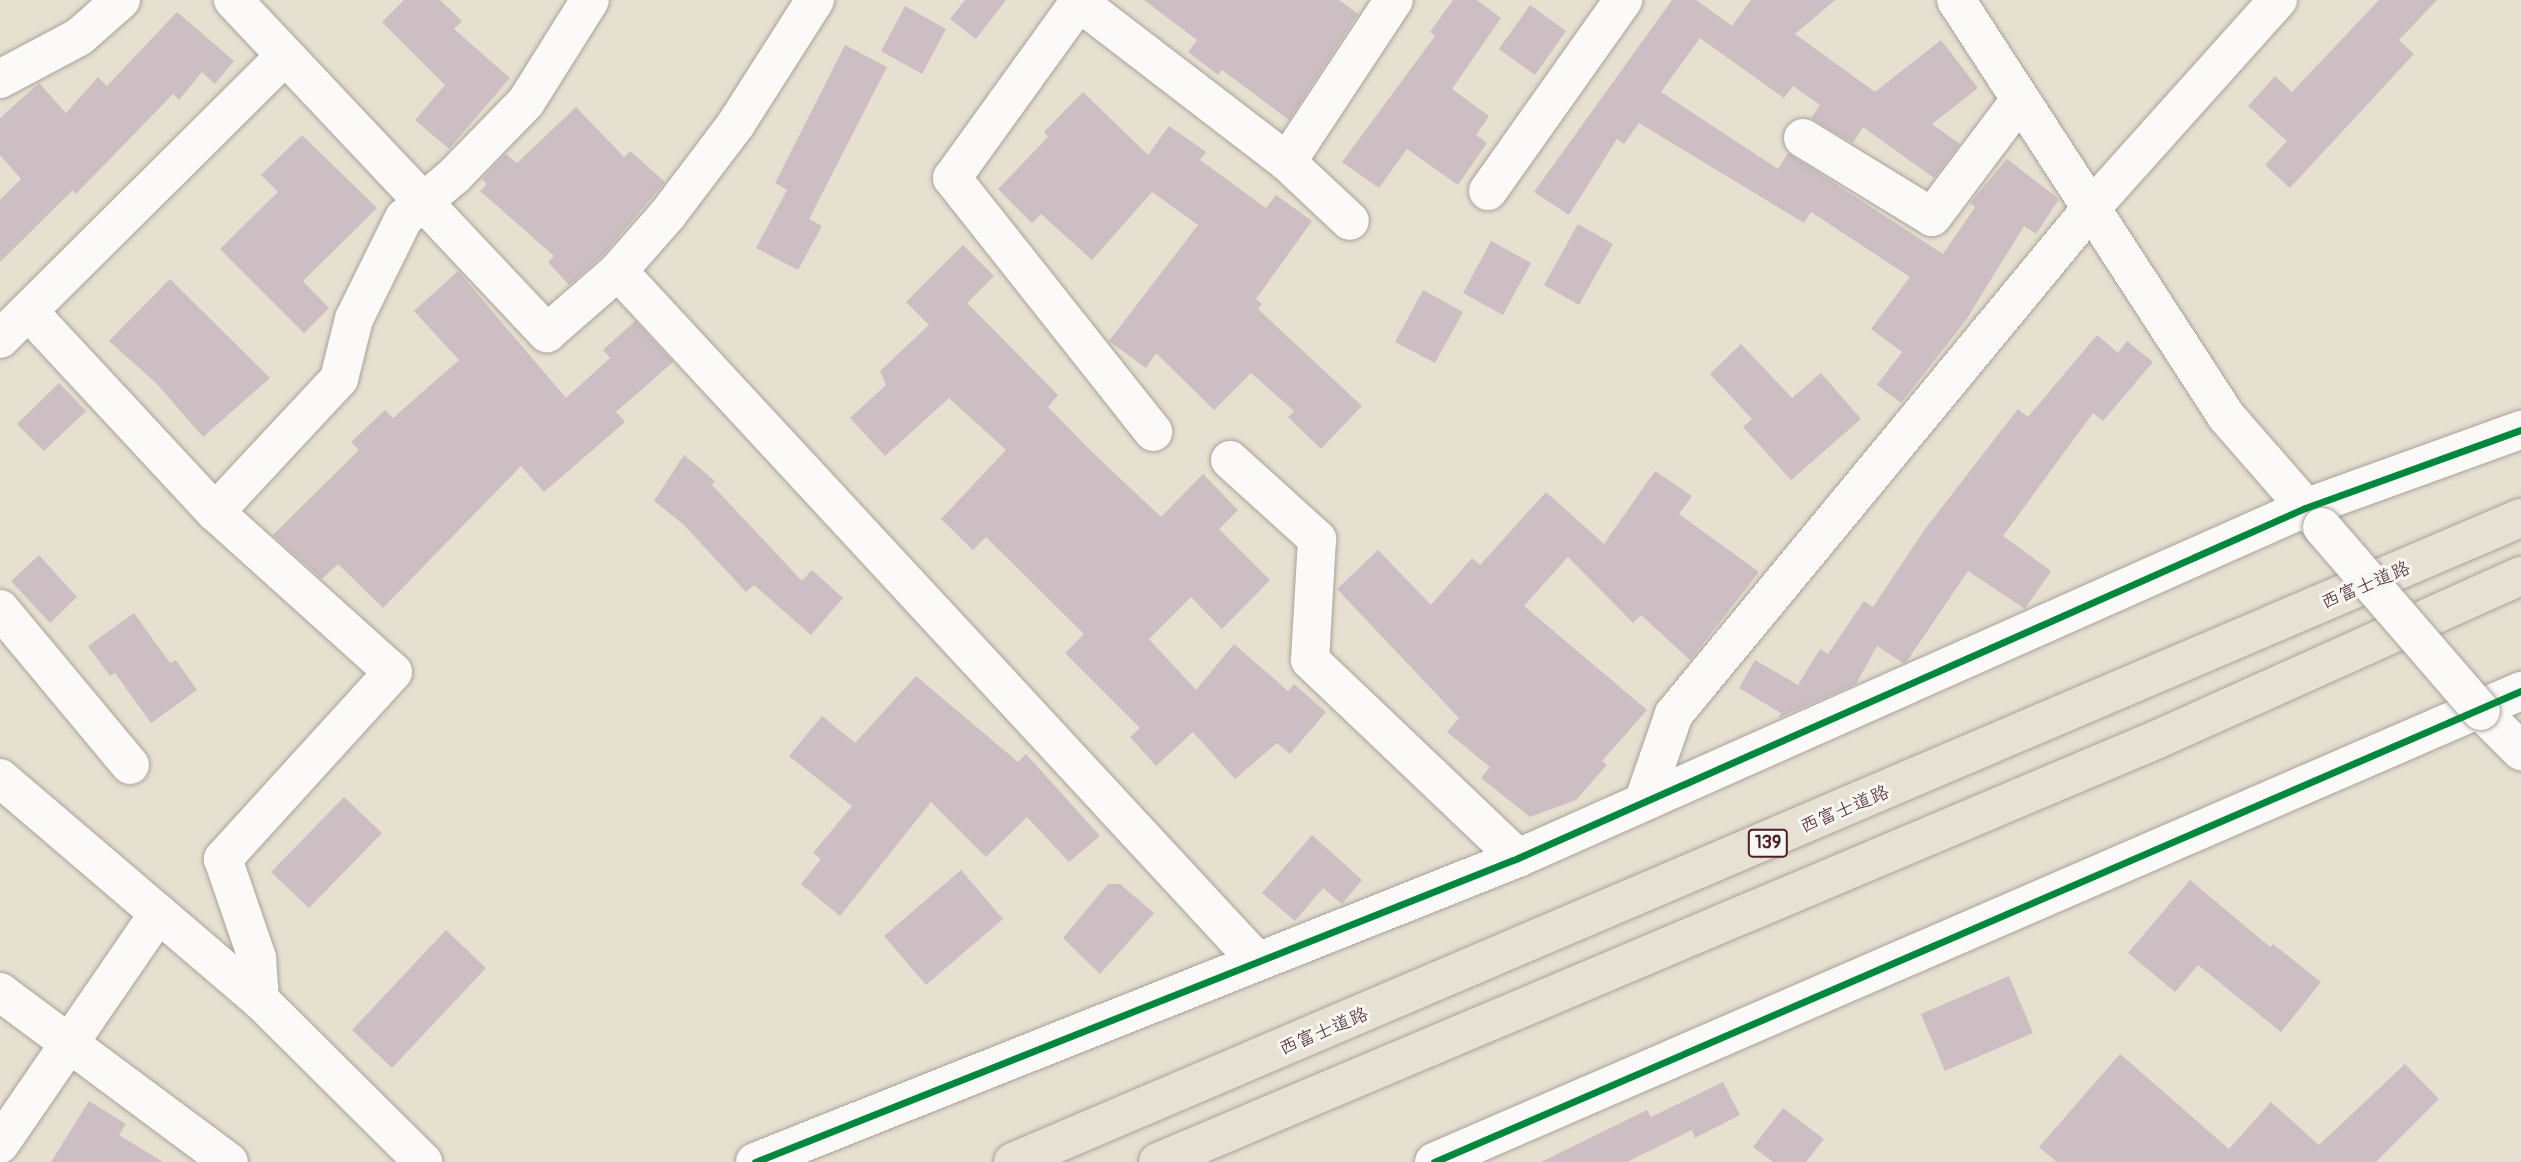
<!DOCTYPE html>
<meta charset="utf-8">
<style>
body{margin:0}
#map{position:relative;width:2521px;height:1162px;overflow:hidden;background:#e6e0d1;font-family:Pangolin,"Klee One",sans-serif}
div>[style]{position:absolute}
.building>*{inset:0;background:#ccbec2}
.roads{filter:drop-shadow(0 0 2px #aaa19a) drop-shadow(0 0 2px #aaa19a)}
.minor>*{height:38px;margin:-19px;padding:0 19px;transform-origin:19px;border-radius:19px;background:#fbfaf8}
.highway>*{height:38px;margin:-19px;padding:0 19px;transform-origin:19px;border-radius:19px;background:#e7e1d4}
.bridges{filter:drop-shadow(0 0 2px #aaa19a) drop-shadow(0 0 2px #aaa19a)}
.minor-bridge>*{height:38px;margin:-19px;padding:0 19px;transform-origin:19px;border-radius:19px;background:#fbfaf8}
.cycleway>*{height:7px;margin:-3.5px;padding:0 3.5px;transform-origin:3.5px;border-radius:3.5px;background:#00873e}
span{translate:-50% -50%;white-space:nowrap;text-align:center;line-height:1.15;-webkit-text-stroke:6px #f6f6f2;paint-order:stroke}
.shield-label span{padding:2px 5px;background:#f6f6f2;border:2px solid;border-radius:5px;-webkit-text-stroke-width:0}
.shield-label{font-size:18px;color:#4a1f2b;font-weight:700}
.street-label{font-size:19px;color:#4a1f2b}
</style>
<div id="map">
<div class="building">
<div style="clip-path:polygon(404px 0,440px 0,462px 21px,454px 29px,510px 78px,449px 149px,415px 120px,445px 85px,382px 22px)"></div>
<div style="clip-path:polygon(965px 0,1006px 0,976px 39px,950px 19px)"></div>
<div style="clip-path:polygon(1144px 0,1339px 0,1358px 14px,1289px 120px,1222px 70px,1218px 75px,1188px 52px,1197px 40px)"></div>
<div style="clip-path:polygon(1453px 0,1477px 0,1501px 18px,1452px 89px,1489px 116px,1476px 135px,1487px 143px,1458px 185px,1407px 149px,1379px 188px,1342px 162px,1435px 36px,1430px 32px)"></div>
<div style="clip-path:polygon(1672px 0,1696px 0,1732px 26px,1751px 0,1835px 0,1795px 34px,1875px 92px,1941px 40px,1978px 88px,1932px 124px,1960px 144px,1934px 178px,1863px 127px,1853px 143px,1811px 118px,1820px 105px,1793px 86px,1784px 98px,1700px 38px,1661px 92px,1778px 169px,1788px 153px,1943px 254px,1975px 207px,1970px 203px,2007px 159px,2059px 199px,2036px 234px,2024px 226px,1966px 320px,1901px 403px,1877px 385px,1902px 352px,1871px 329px,1910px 277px,1811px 212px,1804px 223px,1639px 123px,1624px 144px,1617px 139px,1569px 215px,1534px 192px)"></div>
<div style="clip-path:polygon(2379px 0,2437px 0,2399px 40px,2414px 54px,2290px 188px,2265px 165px,2287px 141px,2248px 106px,2275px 76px,2292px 92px)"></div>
<div style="clip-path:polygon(1530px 5px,1566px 31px,1535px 75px,1499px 49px)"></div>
<div style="clip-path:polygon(905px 6px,946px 29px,922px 74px,881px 51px)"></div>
<div style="clip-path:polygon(177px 12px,234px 61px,215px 84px,202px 72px,179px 100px,173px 94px,76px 194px,73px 190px,0 262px,0 200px,21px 179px,0 155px,0 118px,39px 83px,66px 113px,98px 77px,107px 86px)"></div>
<div style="clip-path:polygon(845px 45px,887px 67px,809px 219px,822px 226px,798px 270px,756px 248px,787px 190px,775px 183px)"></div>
<div style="clip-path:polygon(1083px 92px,1148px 155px,1169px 126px,1206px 152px,1200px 160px,1266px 208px,1276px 195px,1312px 221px,1256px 299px,1262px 304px,1258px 309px,1362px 406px,1321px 449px,1288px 417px,1294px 411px,1251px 373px,1214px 410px,1156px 353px,1146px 368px,1109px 341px,1198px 225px,1152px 192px,1092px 260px,1041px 214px,1032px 223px,998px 189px,1048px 137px,1044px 132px)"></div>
<div style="clip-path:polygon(576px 107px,624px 157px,630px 151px,665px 182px,603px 255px,569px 285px,548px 262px,554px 256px,480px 191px,487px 184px,482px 179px,506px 154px,517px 163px)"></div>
<div style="clip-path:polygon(302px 135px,377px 208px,303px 281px,329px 308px,304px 333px,220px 249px,278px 192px,261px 175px)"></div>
<div style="clip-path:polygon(1578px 224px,1613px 244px,1579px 305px,1544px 285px)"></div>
<div style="clip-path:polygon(1491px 241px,1531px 263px,1503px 315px,1463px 293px)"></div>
<div style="clip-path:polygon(963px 245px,994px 276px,967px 303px,1058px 395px,1048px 407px,1092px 452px,1161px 517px,1203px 474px,1238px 510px,1219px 529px,1270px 580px,1222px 629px,1191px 597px,1149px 639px,1196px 690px,1234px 644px,1288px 691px,1294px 684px,1326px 712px,1290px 754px,1277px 743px,1235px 779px,1193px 732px,1156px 766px,1130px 737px,1140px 728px,1065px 653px,1084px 634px,986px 537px,973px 550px,941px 519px,1006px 450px,949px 398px,885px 456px,850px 418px,886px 385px,880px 371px,929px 325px,906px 302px)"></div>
<div style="clip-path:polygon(458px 271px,566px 398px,610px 358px,603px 350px,635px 321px,673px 362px,616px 412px,625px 422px,544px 492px,521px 466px,383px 608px,338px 564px,322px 579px,273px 535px,359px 450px,351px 442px,385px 410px,393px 418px,459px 360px,414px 311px)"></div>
<div style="clip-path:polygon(170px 279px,270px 378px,203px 437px,156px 383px,109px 341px)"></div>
<div style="clip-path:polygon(1423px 290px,1463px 312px,1435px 363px,1395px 342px)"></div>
<div style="clip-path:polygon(2097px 335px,2118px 353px,2127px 341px,2153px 362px,2103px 421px,2093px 413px,2003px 536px,2051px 571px,2025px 609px,1968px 571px,1907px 661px,1903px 663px,1877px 646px,1856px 684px,1778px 718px,1781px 713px,1739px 688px,1755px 660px,1798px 685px,1820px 649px,1828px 654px,1864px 601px,1873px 607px,1925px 529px,2018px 409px,2028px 417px)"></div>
<div style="clip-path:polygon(1741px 344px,1792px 398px,1821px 373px,1861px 419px,1791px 480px,1743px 427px,1752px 419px,1710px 374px)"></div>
<div style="clip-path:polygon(59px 383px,86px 411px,44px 451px,17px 424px)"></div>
<div style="clip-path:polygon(684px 455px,715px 481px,712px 485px,802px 581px,812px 570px,843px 598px,811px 635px,754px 585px,746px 592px,683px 524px,654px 501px)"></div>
<div style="clip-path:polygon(1655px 471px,1692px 496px,1679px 514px,1759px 572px,1690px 660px,1641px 615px,1633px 623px,1568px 557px,1524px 606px,1647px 710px,1602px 761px,1607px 765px,1576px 800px,1530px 817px,1481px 778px,1490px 767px,1447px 732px,1459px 718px,1337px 589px,1378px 550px,1431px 605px,1472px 558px,1480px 565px,1546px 492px,1604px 544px)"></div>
<div style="clip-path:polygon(39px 555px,77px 597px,50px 623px,11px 581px)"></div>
<div style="clip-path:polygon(134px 613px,170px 663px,176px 660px,197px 690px,151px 723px,115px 673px,110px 676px,88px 646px)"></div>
<div style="clip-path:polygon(916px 676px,1018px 762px,1026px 754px,1100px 836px,1069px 862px,1027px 817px,986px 857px,931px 802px,840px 916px,801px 884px,821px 859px,813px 853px,852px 806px,789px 756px,822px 716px,855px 743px)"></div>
<div style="clip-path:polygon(344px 797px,382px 833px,309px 908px,271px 872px)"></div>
<div style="clip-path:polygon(1312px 835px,1362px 880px,1342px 904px,1323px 888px,1295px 921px,1262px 893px)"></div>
<div style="clip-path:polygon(961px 870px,1003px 919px,926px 985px,884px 936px)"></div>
<div style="clip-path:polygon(2190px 880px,2270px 947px,2273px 944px,2321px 982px,2281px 1032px,2198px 965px,2175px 992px,2128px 953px)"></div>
<div style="clip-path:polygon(1108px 884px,1120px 884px,1154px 913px,1100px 974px,1063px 938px)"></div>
<div style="clip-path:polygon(446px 930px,486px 968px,392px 1068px,352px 1030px)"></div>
<div style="clip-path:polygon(2009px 976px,2033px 1033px,1945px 1071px,1921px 1014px)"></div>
<div style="clip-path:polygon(2120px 1054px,2229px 1149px,2271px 1102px,2319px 1145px,2405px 1064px,2439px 1099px,2376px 1162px,2057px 1162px,2039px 1147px)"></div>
<div style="clip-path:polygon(1723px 1082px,1740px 1115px,1695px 1138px,1692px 1130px,1627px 1162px,1541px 1162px,1647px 1110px,1651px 1117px)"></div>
<div style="clip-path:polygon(89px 1101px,126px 1124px,119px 1135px,163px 1162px,51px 1162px)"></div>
<div style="clip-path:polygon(1783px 1108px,1824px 1139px,1806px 1162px,1773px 1162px,1753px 1147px)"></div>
</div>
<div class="roads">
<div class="minor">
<div style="left:233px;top:0;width:458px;rotate:46.7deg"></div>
<div style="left:547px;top:333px;width:94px;rotate:-41.1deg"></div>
<div style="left:618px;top:271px;width:76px;rotate:-48.7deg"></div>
<div style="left:668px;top:214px;width:113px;rotate:-52.9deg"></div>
<div style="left:736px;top:124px;width:147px;rotate:-57.5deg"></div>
<div style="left:1076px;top:0;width:266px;rotate:37.5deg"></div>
<div style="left:1287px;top:162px;width:86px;rotate:43.1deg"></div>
<div style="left:1956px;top:0;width:496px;rotate:57deg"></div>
<div style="left:2226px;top:416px;width:145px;rotate:48.9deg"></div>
<div style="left:1079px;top:2px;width:217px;rotate:125.8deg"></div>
<div style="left:952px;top:178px;width:324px;rotate:51.6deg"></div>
<div style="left:0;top:79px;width:89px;rotate:-28deg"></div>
<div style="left:79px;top:37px;width:56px;rotate:-41.4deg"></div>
<div style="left:1803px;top:138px;width:151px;rotate:31.5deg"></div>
<div style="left:1932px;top:217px;width:145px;rotate:-53.1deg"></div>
<div style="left:1287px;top:162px;width:194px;rotate:-56.6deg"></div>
<div style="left:1488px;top:191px;width:234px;rotate:-54.7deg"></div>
<div style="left:618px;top:271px;width:939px;rotate:47.2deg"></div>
<div style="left:30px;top:313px;width:272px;rotate:47.1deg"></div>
<div style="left:215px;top:512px;width:182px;rotate:-47deg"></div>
<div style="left:339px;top:379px;width:62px;rotate:-76deg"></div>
<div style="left:354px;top:319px;width:113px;rotate:-63.7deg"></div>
<div style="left:404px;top:218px;width:65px;rotate:-40deg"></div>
<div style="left:454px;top:176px;width:103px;rotate:-45.8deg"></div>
<div style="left:526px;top:102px;width:120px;rotate:-57.9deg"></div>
<div style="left:0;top:339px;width:399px;rotate:-44.8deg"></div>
<div style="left:1230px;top:460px;width:118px;rotate:42.2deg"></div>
<div style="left:1317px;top:539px;width:121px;rotate:93.3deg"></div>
<div style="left:1310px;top:660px;width:287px;rotate:43.6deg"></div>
<div style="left:215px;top:512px;width:239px;rotate:42deg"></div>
<div style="left:393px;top:672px;width:253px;rotate:132.3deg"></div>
<div style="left:223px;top:859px;width:105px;rotate:71deg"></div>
<div style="left:257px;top:958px;width:42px;rotate:85.9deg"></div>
<div style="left:0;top:609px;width:203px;rotate:50.2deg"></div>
<div style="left:2481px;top:711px;width:57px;rotate:45deg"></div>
<div style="left:0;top:778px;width:342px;rotate:40.5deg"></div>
<div style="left:260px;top:1000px;width:230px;rotate:44.8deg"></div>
<div style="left:1644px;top:800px;width:91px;rotate:-70.8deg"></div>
<div style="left:1674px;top:714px;width:659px;rotate:-50.48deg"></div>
<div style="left:2093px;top:206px;width:277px;rotate:-48.1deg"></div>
<div style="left:0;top:992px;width:285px;rotate:36.6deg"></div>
<div style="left:0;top:1144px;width:280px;rotate:-55.5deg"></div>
<div style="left:755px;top:1162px;width:821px;rotate:-21.72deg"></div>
<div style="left:1518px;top:858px;width:861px;rotate:-23.98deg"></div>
<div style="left:2305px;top:508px;width:230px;rotate:-19.9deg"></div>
<div style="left:1434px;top:1162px;width:1185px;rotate:-23.43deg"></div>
</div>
<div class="highway">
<div style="left:1013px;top:1162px;width:1640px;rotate:-23.13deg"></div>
<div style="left:1158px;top:1162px;width:1086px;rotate:-22.93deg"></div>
<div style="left:2158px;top:739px;width:398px;rotate:-24.2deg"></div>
</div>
</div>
<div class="bridges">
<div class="minor-bridge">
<div style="left:2322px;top:527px;width:243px;rotate:49.2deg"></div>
</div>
</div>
<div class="cycleway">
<div style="left:755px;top:1162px;width:821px;rotate:-21.72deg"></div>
<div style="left:1518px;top:858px;width:861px;rotate:-23.98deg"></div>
<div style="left:2305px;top:508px;width:230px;rotate:-19.9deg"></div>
<div style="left:1434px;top:1162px;width:1185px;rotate:-23.43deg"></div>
</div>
<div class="shield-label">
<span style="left:1768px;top:843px">139</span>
</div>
<div class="street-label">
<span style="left:2366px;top:586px;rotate:-23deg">西富士道路</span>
<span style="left:1845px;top:810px;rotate:-23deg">西富士道路</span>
<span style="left:1324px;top:1032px;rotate:-23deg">西富士道路</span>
</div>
</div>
